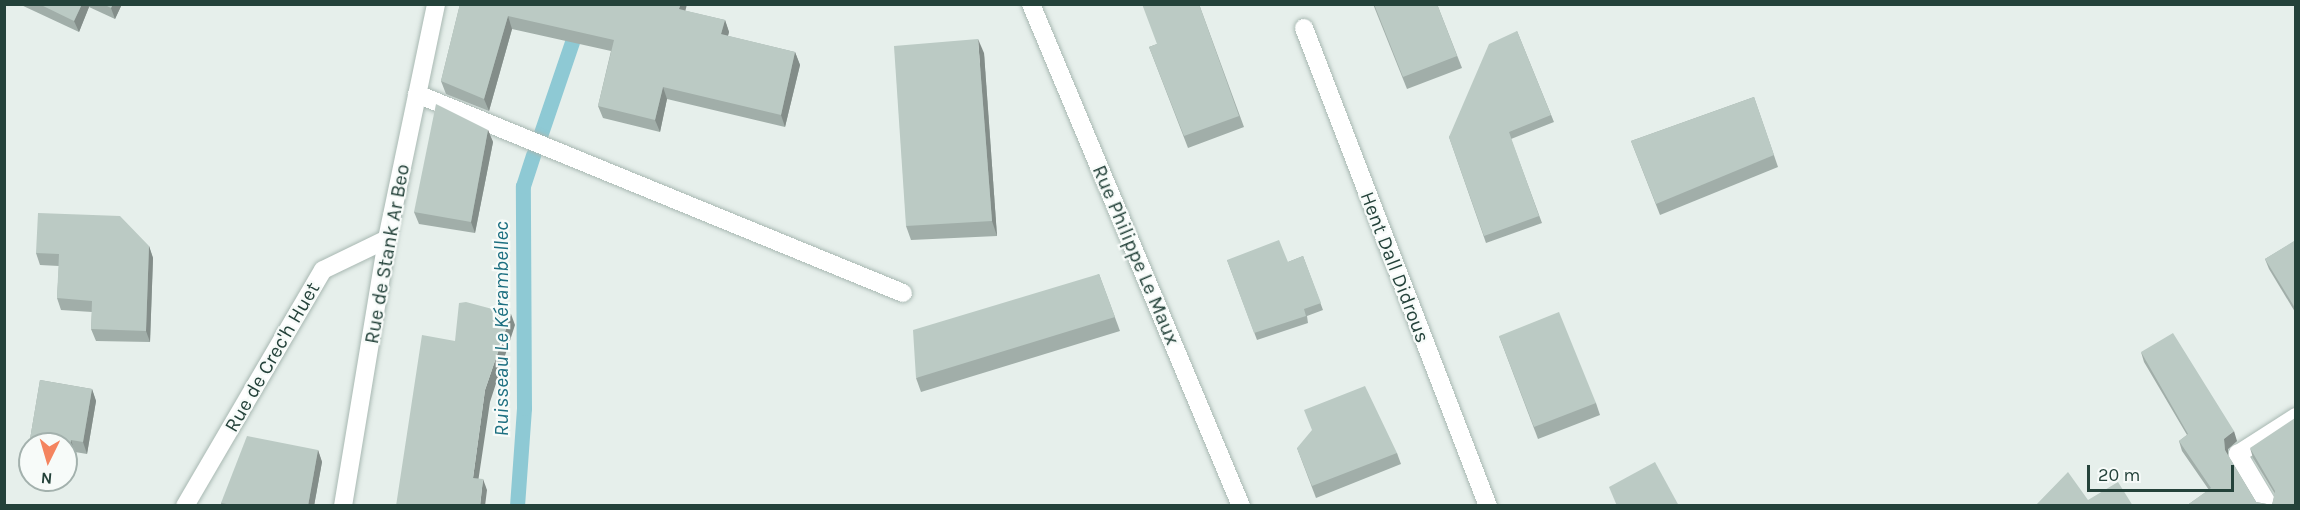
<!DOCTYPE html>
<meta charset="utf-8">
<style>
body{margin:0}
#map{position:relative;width:2300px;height:510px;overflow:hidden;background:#e6efeb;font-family:Karla,sans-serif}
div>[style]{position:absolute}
.stream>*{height:15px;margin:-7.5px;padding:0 7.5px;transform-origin:7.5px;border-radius:7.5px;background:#8ec9d4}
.roads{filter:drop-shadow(0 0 2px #a8b8b2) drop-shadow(0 0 2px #a8b8b2)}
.minor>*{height:18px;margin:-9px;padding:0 9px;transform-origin:9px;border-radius:9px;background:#fff}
.tertiary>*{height:18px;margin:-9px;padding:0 9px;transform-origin:9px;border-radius:9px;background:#fff}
.wall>*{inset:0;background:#a1aea9}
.shaded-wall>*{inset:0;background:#838d89}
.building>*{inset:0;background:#bbcac4}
span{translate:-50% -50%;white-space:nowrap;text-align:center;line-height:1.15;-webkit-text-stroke:4.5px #f7fbf9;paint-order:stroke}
.street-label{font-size:20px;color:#24423a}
.water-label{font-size:21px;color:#1c6f80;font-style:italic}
.frame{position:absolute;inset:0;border:6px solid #24423a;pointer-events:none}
.north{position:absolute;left:18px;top:432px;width:60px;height:60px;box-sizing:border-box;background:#f7fbf9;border:2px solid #a3b1ad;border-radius:50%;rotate:185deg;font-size:16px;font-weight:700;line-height:24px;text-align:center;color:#24423a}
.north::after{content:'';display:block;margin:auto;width:21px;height:27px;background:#f4845f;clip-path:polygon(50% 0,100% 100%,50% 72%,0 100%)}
.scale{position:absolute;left:2087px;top:465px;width:147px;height:27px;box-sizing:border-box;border:3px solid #24423a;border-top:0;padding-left:8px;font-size:18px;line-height:21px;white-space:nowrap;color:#24423a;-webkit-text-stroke:4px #f7fbf9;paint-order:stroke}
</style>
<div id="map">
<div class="stream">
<div style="left:540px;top:136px;width:139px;rotate:-71.2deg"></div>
<div style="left:517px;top:506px;width:98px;rotate:-85.9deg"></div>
<div style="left:524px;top:408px;width:222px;rotate:-90.3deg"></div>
<div style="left:523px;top:186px;width:33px;rotate:-72deg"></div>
</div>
<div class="roads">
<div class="minor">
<div style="left:1031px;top:4px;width:544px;rotate:67.3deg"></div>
<div style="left:1304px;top:28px;width:512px;rotate:68.95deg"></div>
<div style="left:417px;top:94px;width:525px;rotate:22.27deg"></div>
<div style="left:185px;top:506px;width:273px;rotate:-59.7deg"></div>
<div style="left:323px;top:270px;width:71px;rotate:-25.8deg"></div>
<div style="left:2269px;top:506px;width:61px;rotate:-120.8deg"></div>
<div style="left:2238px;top:454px;width:69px;rotate:-32.5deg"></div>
</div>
<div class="tertiary">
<div style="left:343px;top:506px;width:271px;rotate:-80.6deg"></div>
<div style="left:387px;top:239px;width:240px;rotate:-78.2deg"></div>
</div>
</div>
<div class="wall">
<div style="clip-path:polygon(19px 4px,122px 4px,115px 19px,89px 7px,79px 32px)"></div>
<div style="clip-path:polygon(460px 4px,686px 11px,725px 20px,729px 32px,728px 36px,795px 52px,800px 65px,785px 127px,667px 99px,660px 132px,603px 118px,598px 106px,611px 51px,512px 29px,489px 111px,446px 94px,441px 81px)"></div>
<div style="clip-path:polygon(1199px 4px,1244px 127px,1188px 148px,1149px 47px,1157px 44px)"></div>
<div style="clip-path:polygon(1373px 4px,1437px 4px,1462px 68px,1407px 89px)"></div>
<div style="clip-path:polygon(1517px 31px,1554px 122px,1511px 139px,1542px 223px,1486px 243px,1449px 137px)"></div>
<div style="clip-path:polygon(984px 53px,997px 236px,911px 240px,906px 226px)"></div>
<div style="clip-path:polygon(1754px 97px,1778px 167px,1660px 215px,1631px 141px)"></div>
<div style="clip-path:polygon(488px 130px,493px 142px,475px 233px,419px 224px,414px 212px)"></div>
<div style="clip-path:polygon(2295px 241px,2295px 312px,2269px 269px,2265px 259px)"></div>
<div style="clip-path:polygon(149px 246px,153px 258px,150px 342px,96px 341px,91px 329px,92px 312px,61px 310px,57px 298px,59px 266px,40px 265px,36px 253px)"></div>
<div style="clip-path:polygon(1303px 256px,1323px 310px,1307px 316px,1308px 323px,1257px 340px,1227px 260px,1288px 262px)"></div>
<div style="clip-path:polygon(1099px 274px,1120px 331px,921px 392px,916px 378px)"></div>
<div style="clip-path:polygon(1499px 336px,1596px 403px,1600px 415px,1538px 439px)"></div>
<div style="clip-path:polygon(2141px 352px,2237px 441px,2228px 449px,2228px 456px,2256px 502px,2272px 505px,2275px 494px,2253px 458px,2250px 448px,2295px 506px,2186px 506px,2209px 490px,2182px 451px,2179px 441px,2187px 435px,2144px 362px)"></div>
<div style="clip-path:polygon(40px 380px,92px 389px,96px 401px,87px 454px,75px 452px,71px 478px,66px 477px,66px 444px,30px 444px,30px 465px,27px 457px)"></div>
<div style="clip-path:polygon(1297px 448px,1397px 453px,1401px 464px,1316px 498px)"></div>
<div style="clip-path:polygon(318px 450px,322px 462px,314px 506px,222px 506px,221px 503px)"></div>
</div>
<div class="shaded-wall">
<div style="clip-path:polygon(82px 4px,88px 4px,89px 7px,79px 32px,74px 21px)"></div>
<div style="clip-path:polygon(113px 4px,122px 4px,115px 19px,111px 8px)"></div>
<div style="clip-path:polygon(680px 4px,687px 4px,683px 21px,679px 9px)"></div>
<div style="clip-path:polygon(508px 16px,512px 29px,489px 111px,484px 99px)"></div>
<div style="clip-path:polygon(725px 20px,729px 32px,725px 46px,721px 34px)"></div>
<div style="clip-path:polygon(978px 39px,984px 53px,997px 236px,992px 221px)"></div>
<div style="clip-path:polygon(795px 52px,800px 65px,785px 127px,781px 115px)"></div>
<div style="clip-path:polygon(663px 87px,667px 99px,660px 132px,655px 120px)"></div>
<div style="clip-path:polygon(488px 130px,493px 142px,475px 233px,471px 222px)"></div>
<div style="clip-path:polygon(149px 246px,153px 258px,150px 342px,146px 331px)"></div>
<div style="clip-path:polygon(511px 314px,515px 325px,490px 402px,477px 489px,473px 478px,485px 390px)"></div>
<div style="clip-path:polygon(92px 389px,96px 401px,87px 454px,83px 442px)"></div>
<div style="clip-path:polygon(2234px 431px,2237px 441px,2228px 449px,2228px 460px,2225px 450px,2224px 439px)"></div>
<div style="clip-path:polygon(71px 440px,75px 452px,71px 478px,67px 466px)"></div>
<div style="clip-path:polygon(318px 450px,322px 462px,314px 506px,308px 506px)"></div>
<div style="clip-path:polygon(483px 479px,487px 490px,485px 506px,480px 506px)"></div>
</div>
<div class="building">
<div style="clip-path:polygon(39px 4px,82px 4px,74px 21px)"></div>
<div style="clip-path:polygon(103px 4px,113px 4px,111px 8px)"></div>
<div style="clip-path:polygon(460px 4px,680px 4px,679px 9px,725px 20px,721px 34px,795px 52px,781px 115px,663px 87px,655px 120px,598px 106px,614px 40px,508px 16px,484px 99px,441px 81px)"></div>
<div style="clip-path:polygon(1142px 4px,1199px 4px,1239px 116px,1184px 136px,1149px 47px,1157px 44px)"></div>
<div style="clip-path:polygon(1374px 4px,1437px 4px,1457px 56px,1403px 77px)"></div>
<div style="clip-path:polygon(1517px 31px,1551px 115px,1509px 132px,1539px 216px,1484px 236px,1449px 137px,1489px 44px)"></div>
<div style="clip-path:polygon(978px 39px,992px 221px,906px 226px,894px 46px)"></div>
<div style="clip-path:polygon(1754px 97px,1774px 155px,1656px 204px,1631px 141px)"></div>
<div style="clip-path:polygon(436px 104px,488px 130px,471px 222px,414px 212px)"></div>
<div style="clip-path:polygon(38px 213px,120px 216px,149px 246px,146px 331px,91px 329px,92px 301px,57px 298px,59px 254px,36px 253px)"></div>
<div style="clip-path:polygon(1279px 240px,1288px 262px,1303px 256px,1321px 303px,1304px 309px,1306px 316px,1254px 333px,1227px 260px)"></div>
<div style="clip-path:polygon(2294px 241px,2295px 241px,2295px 308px,2265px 259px)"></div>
<div style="clip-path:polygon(1099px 274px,1115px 317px,916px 378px,913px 330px)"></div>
<div style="clip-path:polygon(466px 302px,511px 314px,485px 390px,473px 478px,483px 479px,480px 506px,396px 506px,422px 335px,455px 341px,459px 303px)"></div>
<div style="clip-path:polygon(1559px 312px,1596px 403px,1534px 427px,1499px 336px)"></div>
<div style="clip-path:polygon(2173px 333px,2234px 431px,2224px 439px,2225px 450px,2256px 502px,2272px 505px,2275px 491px,2250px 448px,2295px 418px,2295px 506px,2186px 506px,2211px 488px,2179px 441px,2188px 434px,2141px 352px)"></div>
<div style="clip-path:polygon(40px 380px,92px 389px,83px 442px,71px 440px,67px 466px,66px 466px,66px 444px,30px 444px,30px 458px,27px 457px)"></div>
<div style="clip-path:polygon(1365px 386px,1397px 453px,1312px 486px,1297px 448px,1312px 430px,1304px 410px)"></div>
<div style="clip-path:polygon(247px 436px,318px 450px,308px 506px,238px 506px,221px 503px)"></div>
<div style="clip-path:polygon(1655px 462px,1679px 506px,1617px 506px,1609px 487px)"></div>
<div style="clip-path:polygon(2068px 472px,2088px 500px,2118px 482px,2133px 506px,2035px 506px)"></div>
</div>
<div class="street-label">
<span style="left:387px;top:254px;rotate:-80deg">Rue de Stank Ar Beo</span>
<span style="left:1136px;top:255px;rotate:67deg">Rue Philippe Le Maux</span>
<span style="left:1395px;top:267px;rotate:69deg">Hent Dall Didrous</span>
<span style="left:272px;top:357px;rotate:-60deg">Rue de Crec'h Huet</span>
</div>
<div class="water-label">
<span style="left:501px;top:329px;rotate:-90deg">Ruisseau Le Kérambellec</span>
</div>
<div class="frame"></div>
<div class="north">N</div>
<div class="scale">20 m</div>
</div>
